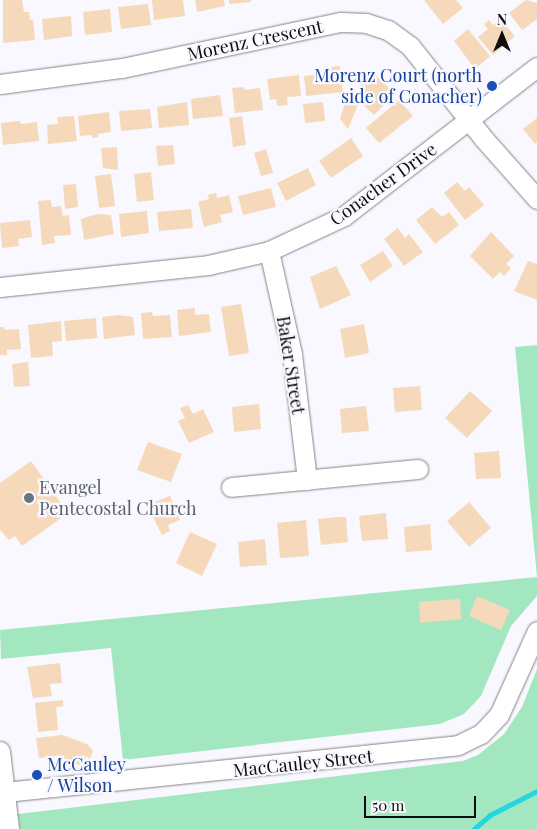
<!DOCTYPE html>
<style>
body{margin:0}
#map{position:relative;width:537px;height:829px;overflow:hidden;background:#f8f8fe;font-family:"Playfair Display",serif}
div>[style]{position:absolute}
.green>*{inset:0;background:#a3e7c0}
.stream>*{height:4.5px;margin:-2.25px;padding:0 2.25px;transform-origin:2.25px;border-radius:2.25px;background:#25d5df}
.building>*{inset:0;background:#f6d9ba}
.roads{filter:drop-shadow(0 0 1px #838389) drop-shadow(0 0 1px #838389)}
.minor>*{height:19px;margin:-9.5px;padding:0 9.5px;transform-origin:9.5px;border-radius:9.5px;background:#fff}
.dots>*{width:14px;height:14px;translate:-50% -50%;box-sizing:border-box;border:2px solid #f8f8fe;border-radius:50%}
span{translate:-50% -50%;white-space:nowrap;text-align:center;line-height:1.15;-webkit-text-stroke:4.5px #f8f8fe;paint-order:stroke}
.street-label{font-size:18px;color:#0d0c0f}
.transit-label{font-size:18px;color:#164399}
.right{translate:-100% -50%;text-align:right}
.left{translate:0 -50%;text-align:left}
.worship-label{font-size:18px;color:#5b616d}
.north{position:absolute;left:477px;top:10px;width:50px;height:50px;-webkit-text-stroke:4px #f8f8fe;paint-order:stroke;rotate:0deg;font-size:14px;font-weight:700;line-height:20px;text-align:center;color:#0d0c0f}
.north::after{content:'';display:block;margin:auto;width:18px;height:22px;background:#0d0c0f;clip-path:polygon(50% 0,100% 100%,50% 72%,0 100%)}
.scale{position:absolute;left:364px;top:796px;width:112px;height:22px;box-sizing:border-box;border:2px solid #0d0c0f;border-top:0;padding-left:6px;font-size:15px;line-height:18px;white-space:nowrap;color:#0d0c0f;-webkit-text-stroke:4px #f8f8fe;paint-order:stroke}
</style>
<div id="map">
<div class="green">
<div style="clip-path:polygon(537px 345px,537px 596px,511px 626px,481px 696px,464px 714px,440px 724px,123px 760px,111px 648px,1px 659px,0 630px,537px 577px,515px 347px)"></div>
<div style="clip-path:polygon(537px 669px,537px 829px,20px 829px,18px 814px,463px 761px,478px 755px,504px 734px,522px 707px)"></div>
</div>
<div class="stream">
<div style="left:474px;top:829px;width:21px;rotate:-41deg"></div>
<div style="left:490px;top:815px;width:53px;rotate:-27.1deg"></div>
</div>
<div class="building">
<div style="clip-path:polygon(3px 0,22px 0,24px 12px,29px 12px,30px 20px,33px 20px,35px 40px,3px 43px)"></div>
<div style="clip-path:polygon(152px 0,183px 0,185px 16px,154px 20px)"></div>
<div style="clip-path:polygon(195px 0,224px 0,225px 6px,197px 12px)"></div>
<div style="clip-path:polygon(229px 0,251px 0,251px 2px,229px 4px)"></div>
<div style="clip-path:polygon(424px 0,456px 0,463px 8px,443px 24px)"></div>
<div style="clip-path:polygon(526px 0,537px 3px,537px 19px,522px 30px,509px 13px)"></div>
<div style="clip-path:polygon(148px 4px,151px 25px,121px 29px,118px 7px)"></div>
<div style="clip-path:polygon(110px 9px,112px 32px,85px 35px,83px 12px)"></div>
<div style="clip-path:polygon(71px 16px,72px 36px,44px 40px,42px 19px)"></div>
<div style="clip-path:polygon(500px 19px,515px 36px,493px 55px,478px 37px,488px 29px,484px 24px,489px 20px,493px 25px)"></div>
<div style="clip-path:polygon(468px 29px,490px 56px,475px 69px,454px 41px)"></div>
<div style="clip-path:polygon(340px 66px,343px 92px,306px 96px,304px 76px,323px 74px,323px 68px)"></div>
<div style="clip-path:polygon(373px 72px,395px 94px,374px 115px,361px 103px,367px 97px,358px 88px)"></div>
<div style="clip-path:polygon(299px 75px,301px 96px,287px 97px,288px 105px,277px 106px,276px 99px,270px 100px,267px 79px)"></div>
<div style="clip-path:polygon(244px 87px,245px 90px,260px 88px,263px 110px,235px 113px,232px 88px)"></div>
<div style="clip-path:polygon(220px 95px,223px 116px,193px 119px,191px 99px)"></div>
<div style="clip-path:polygon(347px 97px,359px 102px,348px 129px,340px 119px)"></div>
<div style="clip-path:polygon(399px 100px,413px 116px,379px 143px,366px 128px)"></div>
<div style="clip-path:polygon(187px 102px,189px 125px,159px 128px,157px 107px)"></div>
<div style="clip-path:polygon(323px 102px,325px 121px,305px 123px,303px 104px)"></div>
<div style="clip-path:polygon(150px 109px,152px 128px,121px 131px,119px 111px)"></div>
<div style="clip-path:polygon(109px 112px,111px 132px,98px 134px,98px 137px,92px 138px,92px 135px,80px 136px,78px 116px)"></div>
<div style="clip-path:polygon(74px 116px,77px 141px,48px 144px,47px 125px,58px 124px,57px 117px)"></div>
<div style="clip-path:polygon(242px 116px,246px 145px,233px 147px,229px 118px)"></div>
<div style="clip-path:polygon(537px 118px,537px 142px,535px 144px,523px 129px)"></div>
<div style="clip-path:polygon(20px 121px,21px 124px,37px 122px,39px 141px,3px 145px,1px 123px)"></div>
<div style="clip-path:polygon(351px 138px,363px 156px,331px 178px,319px 161px)"></div>
<div style="clip-path:polygon(173px 145px,175px 164px,158px 166px,156px 146px)"></div>
<div style="clip-path:polygon(117px 147px,118px 170px,103px 168px,101px 148px)"></div>
<div style="clip-path:polygon(266px 149px,273px 173px,261px 176px,254px 153px)"></div>
<div style="clip-path:polygon(308px 168px,316px 185px,286px 201px,277px 183px)"></div>
<div style="clip-path:polygon(151px 172px,154px 200px,137px 202px,134px 174px)"></div>
<div style="clip-path:polygon(111px 174px,115px 206px,99px 208px,95px 176px)"></div>
<div style="clip-path:polygon(457px 182px,465px 191px,469px 187px,484px 205px,465px 220px,444px 193px)"></div>
<div style="clip-path:polygon(76px 184px,78px 207px,65px 209px,63px 185px)"></div>
<div style="clip-path:polygon(271px 188px,276px 207px,243px 215px,238px 196px)"></div>
<div style="clip-path:polygon(216px 193px,217px 198px,229px 195px,233px 212px,220px 215px,222px 222px,204px 227px,198px 202px,209px 199px,208px 195px)"></div>
<div style="clip-path:polygon(51px 200px,52px 207px,61px 206px,63px 216px,69px 215px,71px 235px,54px 236px,55px 243px,42px 245px,38px 201px)"></div>
<div style="clip-path:polygon(432px 207px,442px 217px,449px 212px,459px 225px,435px 244px,416px 220px)"></div>
<div style="clip-path:polygon(191px 209px,193px 228px,159px 231px,157px 212px)"></div>
<div style="clip-path:polygon(147px 211px,149px 233px,121px 237px,119px 214px)"></div>
<div style="clip-path:polygon(97px 214px,111px 215px,114px 234px,84px 240px,81px 219px)"></div>
<div style="clip-path:polygon(30px 220px,32px 237px,18px 239px,19px 246px,2px 248px,0 223px)"></div>
<div style="clip-path:polygon(398px 228px,405px 238px,409px 234px,423px 252px,404px 266px,384px 239px)"></div>
<div style="clip-path:polygon(491px 232px,514px 256px,506px 264px,511px 268px,504px 276px,500px 272px,493px 279px,470px 256px)"></div>
<div style="clip-path:polygon(383px 251px,393px 266px,370px 282px,360px 265px)"></div>
<div style="clip-path:polygon(528px 261px,537px 264px,537px 300px,514px 291px)"></div>
<div style="clip-path:polygon(336px 266px,351px 295px,320px 309px,310px 277px)"></div>
<div style="clip-path:polygon(241px 304px,249px 353px,229px 356px,221px 307px)"></div>
<div style="clip-path:polygon(195px 308px,195px 315px,209px 314px,211px 332px,179px 336px,177px 310px)"></div>
<div style="clip-path:polygon(152px 312px,153px 316px,170px 315px,172px 337px,143px 339px,141px 313px)"></div>
<div style="clip-path:polygon(119px 315px,133px 317px,135px 335px,104px 339px,102px 317px)"></div>
<div style="clip-path:polygon(96px 318px,97px 338px,66px 341px,64px 321px)"></div>
<div style="clip-path:polygon(61px 321px,62px 341px,52px 342px,53px 356px,31px 358px,28px 325px)"></div>
<div style="clip-path:polygon(364px 324px,369px 353px,345px 358px,340px 329px)"></div>
<div style="clip-path:polygon(0 327px,4px 327px,5px 330px,19px 329px,21px 349px,7px 350px,7px 355px,0 355px)"></div>
<div style="clip-path:polygon(28px 362px,30px 386px,14px 387px,12px 364px)"></div>
<div style="clip-path:polygon(420px 386px,422px 410px,395px 412px,393px 388px)"></div>
<div style="clip-path:polygon(470px 391px,492px 411px,467px 438px,445px 418px)"></div>
<div style="clip-path:polygon(259px 404px,261px 429px,234px 432px,232px 407px)"></div>
<div style="clip-path:polygon(188px 405px,193px 414px,203px 409px,214px 432px,189px 443px,178px 421px,185px 418px,180px 408px)"></div>
<div style="clip-path:polygon(366px 406px,369px 431px,342px 433px,340px 409px)"></div>
<div style="clip-path:polygon(148px 442px,182px 454px,171px 482px,137px 470px)"></div>
<div style="clip-path:polygon(499px 451px,501px 478px,476px 479px,474px 453px)"></div>
<div style="clip-path:polygon(31px 461px,68px 513px,22px 546px,15px 536px,9px 540px,0 530px,0 483px)"></div>
<div style="clip-path:polygon(170px 496px,180px 520px,168px 525px,170px 531px,162px 535px,147px 505px)"></div>
<div style="clip-path:polygon(469px 502px,491px 528px,469px 547px,447px 521px)"></div>
<div style="clip-path:polygon(386px 513px,388px 539px,362px 541px,359px 516px)"></div>
<div style="clip-path:polygon(338px 517px,346px 517px,348px 542px,321px 545px,318px 519px)"></div>
<div style="clip-path:polygon(306px 520px,309px 556px,280px 558px,277px 523px)"></div>
<div style="clip-path:polygon(430px 524px,432px 550px,406px 552px,404px 527px)"></div>
<div style="clip-path:polygon(190px 532px,217px 544px,202px 576px,176px 563px)"></div>
<div style="clip-path:polygon(265px 539px,267px 565px,240px 567px,238px 542px)"></div>
<div style="clip-path:polygon(477px 596px,510px 610px,501px 630px,469px 616px)"></div>
<div style="clip-path:polygon(460px 599px,461px 619px,420px 623px,419px 602px)"></div>
<div style="clip-path:polygon(60px 663px,62px 683px,50px 684px,52px 696px,33px 698px,27px 667px)"></div>
<div style="clip-path:polygon(63px 700px,63px 706px,56px 707px,58px 730px,38px 732px,35px 703px)"></div>
<div style="clip-path:polygon(62px 735px,87px 744px,93px 751px,90px 759px,86px 756px,81px 766px,57px 756px,39px 758px,36px 738px)"></div>
</div>
<div class="roads">
<div class="minor">
<div style="left:0;top:84px;width:123px;rotate:-7.5deg"></div>
<div style="left:122px;top:68px;width:224px;rotate:-11.9deg"></div>
<div style="left:341px;top:22px;width:25px;rotate:2deg"></div>
<div style="left:366px;top:23px;width:23px;rotate:18deg"></div>
<div style="left:388px;top:30px;width:27px;rotate:36deg"></div>
<div style="left:410px;top:46px;width:119px;rotate:51.5deg"></div>
<div style="left:484px;top:139px;width:80px;rotate:48.5deg"></div>
<div style="left:269px;top:251px;width:106px;rotate:77.4deg"></div>
<div style="left:292px;top:354px;width:127px;rotate:83.2deg"></div>
<div style="left:0;top:287px;width:209px;rotate:-6deg"></div>
<div style="left:208px;top:265px;width:63px;rotate:-12.9deg"></div>
<div style="left:269px;top:251px;width:83px;rotate:-25deg"></div>
<div style="left:344px;top:216px;width:244px;rotate:-37.7deg"></div>
<div style="left:231px;top:487px;width:188px;rotate:-5.5deg"></div>
<div style="left:0;top:751px;width:79px;rotate:83.4deg"></div>
<div style="left:5px;top:792px;width:455px;rotate:-5.9deg"></div>
<div style="left:458px;top:745px;width:25px;rotate:-26deg"></div>
<div style="left:481px;top:734px;width:26px;rotate:-47deg"></div>
<div style="left:499px;top:715px;width:92px;rotate:-65.7deg"></div>
</div>
</div>
<div class="dots">
<div style="left:492px;top:86px;background:#1a4fb4"></div>
<div style="left:29px;top:498px;background:#6b7280"></div>
<div style="left:37px;top:775px;background:#1a4fb4"></div>
</div>
<div class="street-label">
<span style="left:255px;top:40px;rotate:-12deg">Morenz Crescent</span>
<span style="left:383px;top:184px;rotate:-36deg">Conacher Drive</span>
<span style="left:291px;top:365px;rotate:81deg">Baker Street</span>
<span style="left:303px;top:763px;rotate:-6deg">MacCauley Street</span>
</div>
<div class="transit-label">
<span class="right" style="left:482px;top:86px">Morenz Court (north<br>side of Conacher)</span>
<span class="left" style="left:47px;top:775px">McCauley<br>/ Wilson</span>
</div>
<div class="worship-label">
<span class="left" style="left:39px;top:498px">Evangel<br>Pentecostal Church</span>
</div>
<div class="north">N</div>
<div class="scale">50 m</div>
</div>
